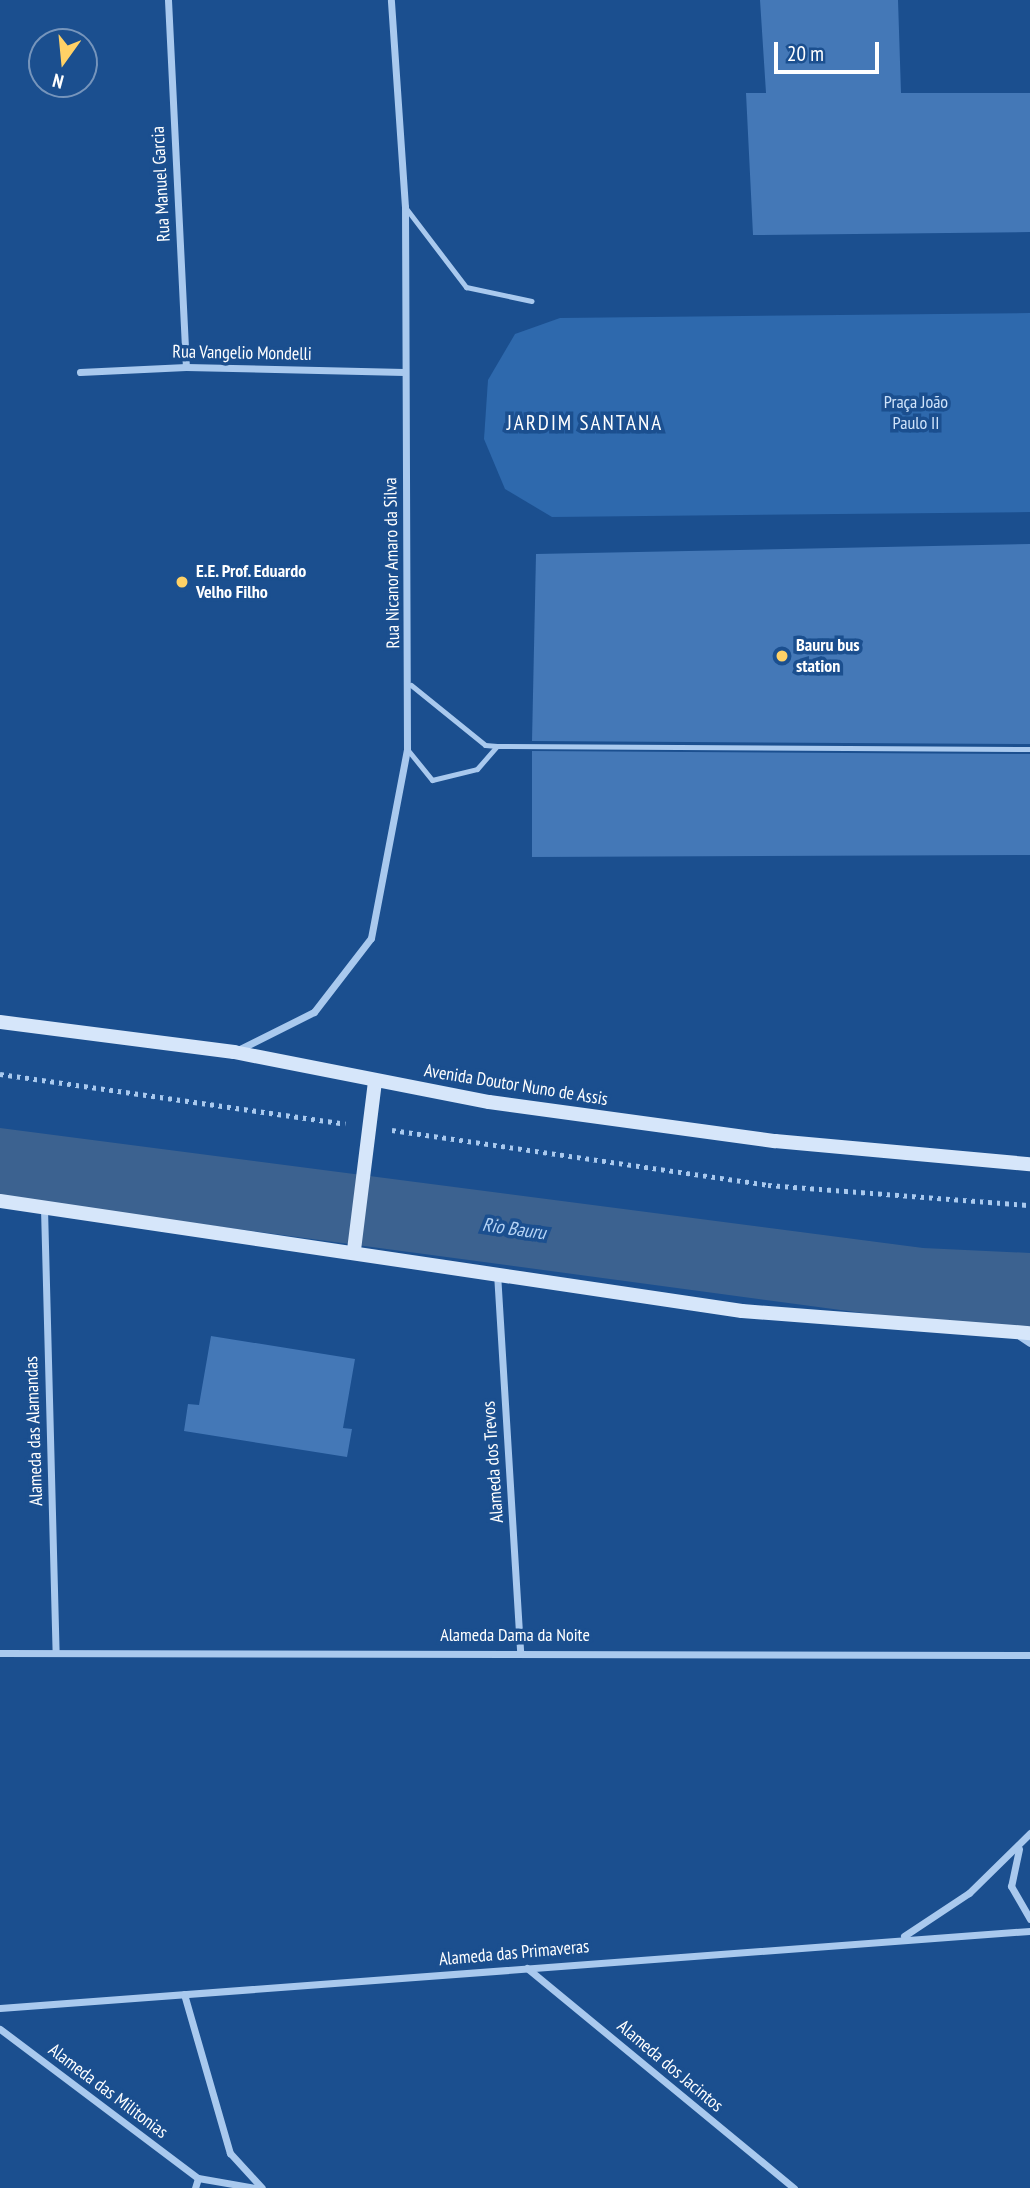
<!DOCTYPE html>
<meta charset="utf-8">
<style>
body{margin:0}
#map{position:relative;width:1030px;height:2188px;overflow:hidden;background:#1b4f8f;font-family:"PT Sans Narrow",sans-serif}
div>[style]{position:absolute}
.green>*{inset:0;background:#2e69ad}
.water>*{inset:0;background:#3c6290}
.building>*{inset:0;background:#4478b7}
.path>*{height:4.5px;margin-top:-2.25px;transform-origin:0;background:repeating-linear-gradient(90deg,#a9c9ee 0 3.5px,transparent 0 8.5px)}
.service>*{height:5px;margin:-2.5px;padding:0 2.5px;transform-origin:2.5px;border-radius:2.5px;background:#a9c9ee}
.minor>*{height:7px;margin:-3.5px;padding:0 3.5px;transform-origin:3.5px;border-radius:3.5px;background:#a9c9ee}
.secondary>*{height:14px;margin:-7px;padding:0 7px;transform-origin:7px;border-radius:7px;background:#d6e6fa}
.secondary-bridge>*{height:14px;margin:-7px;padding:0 7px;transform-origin:7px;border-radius:7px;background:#d6e6fa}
.dots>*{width:19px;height:19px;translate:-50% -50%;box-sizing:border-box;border:4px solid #1b4f8f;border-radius:50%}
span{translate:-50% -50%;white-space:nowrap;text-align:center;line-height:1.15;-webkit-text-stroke:7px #1b4f8f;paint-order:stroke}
.street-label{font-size:18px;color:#fff}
.park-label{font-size:18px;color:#cfe3fa}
.poi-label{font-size:18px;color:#fff;font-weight:700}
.left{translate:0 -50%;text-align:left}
.water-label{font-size:19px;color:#b5d3f5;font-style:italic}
.quarter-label{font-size:21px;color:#fff;letter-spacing:2px}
.north{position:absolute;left:28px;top:28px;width:70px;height:70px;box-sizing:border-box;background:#1b4f8f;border:2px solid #7695bc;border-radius:50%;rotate:195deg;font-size:19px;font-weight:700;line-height:28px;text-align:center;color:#fff}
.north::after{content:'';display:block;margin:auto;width:24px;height:32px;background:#ffd166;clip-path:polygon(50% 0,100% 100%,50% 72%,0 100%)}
.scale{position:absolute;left:774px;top:42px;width:105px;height:32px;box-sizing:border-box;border:4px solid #fff;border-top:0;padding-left:9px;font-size:21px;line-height:24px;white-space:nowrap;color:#fff;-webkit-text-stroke:5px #1b4f8f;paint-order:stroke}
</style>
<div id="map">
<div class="green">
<div style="clip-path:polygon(1030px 313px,1030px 512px,552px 517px,505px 489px,484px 439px,488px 380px,515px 334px,560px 318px)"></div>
</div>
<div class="water">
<div style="clip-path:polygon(0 1128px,923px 1248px,1030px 1253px,1030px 1327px,893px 1317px,0 1197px)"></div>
</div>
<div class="building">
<div style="clip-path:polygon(760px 0,898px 0,901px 93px,1030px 93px,1030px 232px,753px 235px,746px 93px,766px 93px)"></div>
<div style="clip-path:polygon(1030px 544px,1030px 744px,532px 741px,536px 554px)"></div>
<div style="clip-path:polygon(532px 751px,1030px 754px,1030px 855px,532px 857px)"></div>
<div style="clip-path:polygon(211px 1336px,355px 1359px,343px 1428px,352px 1429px,347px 1457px,184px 1431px,188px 1404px,199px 1405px)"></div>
</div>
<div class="path">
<div style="left:0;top:1074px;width:349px;rotate:8.2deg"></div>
<div style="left:392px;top:1130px;width:380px;rotate:8.3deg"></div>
<div style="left:768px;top:1185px;width:263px;rotate:4.4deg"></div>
</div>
<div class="service">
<div style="left:405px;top:207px;width:101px;rotate:52.7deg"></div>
<div style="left:466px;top:287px;width:67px;rotate:12deg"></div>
<div style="left:411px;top:685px;width:95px;rotate:39deg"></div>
<div style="left:485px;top:745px;width:12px;rotate:5deg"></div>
<div style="left:497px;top:746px;width:533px;rotate:0.32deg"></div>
<div style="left:407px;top:749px;width:40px;rotate:51deg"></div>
<div style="left:432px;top:780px;width:46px;rotate:-13.7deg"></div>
<div style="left:477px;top:769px;width:30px;rotate:-49deg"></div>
</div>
<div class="minor">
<div style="left:168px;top:0;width:367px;rotate:87.2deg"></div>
<div style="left:80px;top:372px;width:106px;rotate:-2.7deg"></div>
<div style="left:186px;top:367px;width:218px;rotate:1.3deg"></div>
<div style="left:238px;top:1050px;width:85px;rotate:-26.6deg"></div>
<div style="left:314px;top:1012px;width:93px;rotate:-52.4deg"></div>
<div style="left:371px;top:938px;width:192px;rotate:-79.2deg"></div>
<div style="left:407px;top:749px;width:542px;rotate:-90.21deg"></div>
<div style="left:405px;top:207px;width:207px;rotate:-93.9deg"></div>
<div style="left:44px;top:1208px;width:445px;rotate:88.5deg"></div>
<div style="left:497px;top:1273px;width:378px;rotate:86.5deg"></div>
<div style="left:1018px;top:1335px;width:14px;rotate:34deg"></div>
<div style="left:0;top:1653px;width:1030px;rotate:0.11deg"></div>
<div style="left:1019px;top:1849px;width:38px;rotate:102deg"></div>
<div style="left:1011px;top:1886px;width:38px;rotate:60deg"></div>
<div style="left:904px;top:1936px;width:78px;rotate:-33.5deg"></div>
<div style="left:969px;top:1893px;width:86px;rotate:-44.5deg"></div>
<div style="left:527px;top:1968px;width:346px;rotate:39.5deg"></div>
<div style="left:184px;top:1994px;width:166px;rotate:73.9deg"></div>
<div style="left:230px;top:2153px;width:47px;rotate:47.6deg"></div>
<div style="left:0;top:2008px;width:1033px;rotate:-4.28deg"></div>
<div style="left:0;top:2029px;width:248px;rotate:37deg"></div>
<div style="left:195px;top:2188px;width:10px;rotate:-73deg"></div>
<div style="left:198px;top:2178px;width:59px;rotate:9.8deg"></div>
</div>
<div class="secondary">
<div style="left:0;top:1022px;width:236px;rotate:7.3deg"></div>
<div style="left:234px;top:1052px;width:260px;rotate:11.1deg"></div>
<div style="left:489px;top:1102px;width:289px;rotate:7.8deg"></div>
<div style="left:775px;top:1141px;width:256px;rotate:5.2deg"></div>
<div style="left:0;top:1201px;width:750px;rotate:8.43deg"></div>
<div style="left:742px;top:1311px;width:289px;rotate:4.4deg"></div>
</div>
<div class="secondary-bridge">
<div style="left:354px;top:1250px;width:169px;rotate:-82.9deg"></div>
</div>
<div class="dots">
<div style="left:182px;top:582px;background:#ffd166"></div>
<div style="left:782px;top:656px;background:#ffd166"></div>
</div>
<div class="street-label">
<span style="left:161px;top:184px;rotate:-93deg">Rua Manuel Garcia</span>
<span style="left:242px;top:353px;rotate:1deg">Rua Vangelio Mondelli</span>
<span style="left:392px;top:563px;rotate:-91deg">Rua Nicanor Amaro da Silva</span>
<span style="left:516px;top:1085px;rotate:9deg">Avenida Doutor Nuno de Assis</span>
<span style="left:34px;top:1431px;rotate:-92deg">Alameda das Alamandas</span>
<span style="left:493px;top:1462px;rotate:-94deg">Alameda dos Trevos</span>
<span style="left:515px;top:1635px">Alameda Dama da Noite</span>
<span style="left:514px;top:1953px;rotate:-5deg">Alameda das Primaveras</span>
<span style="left:670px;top:2066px;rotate:40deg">Alameda dos Jacintos</span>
<span style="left:108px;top:2091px;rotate:37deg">Alameda das Militonias</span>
</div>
<div class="park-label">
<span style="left:916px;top:413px">Praça João<br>Paulo II</span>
</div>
<div class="poi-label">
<span class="left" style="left:196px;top:582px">E.E. Prof. Eduardo<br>Velho Filho</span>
<span class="left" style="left:796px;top:656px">Bauru bus<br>station</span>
</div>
<div class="water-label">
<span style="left:514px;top:1229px;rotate:8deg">Rio Bauru</span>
</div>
<div class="quarter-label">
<span style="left:585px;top:423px">JARDIM SANTANA</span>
</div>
<div class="north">N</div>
<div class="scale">20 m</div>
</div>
